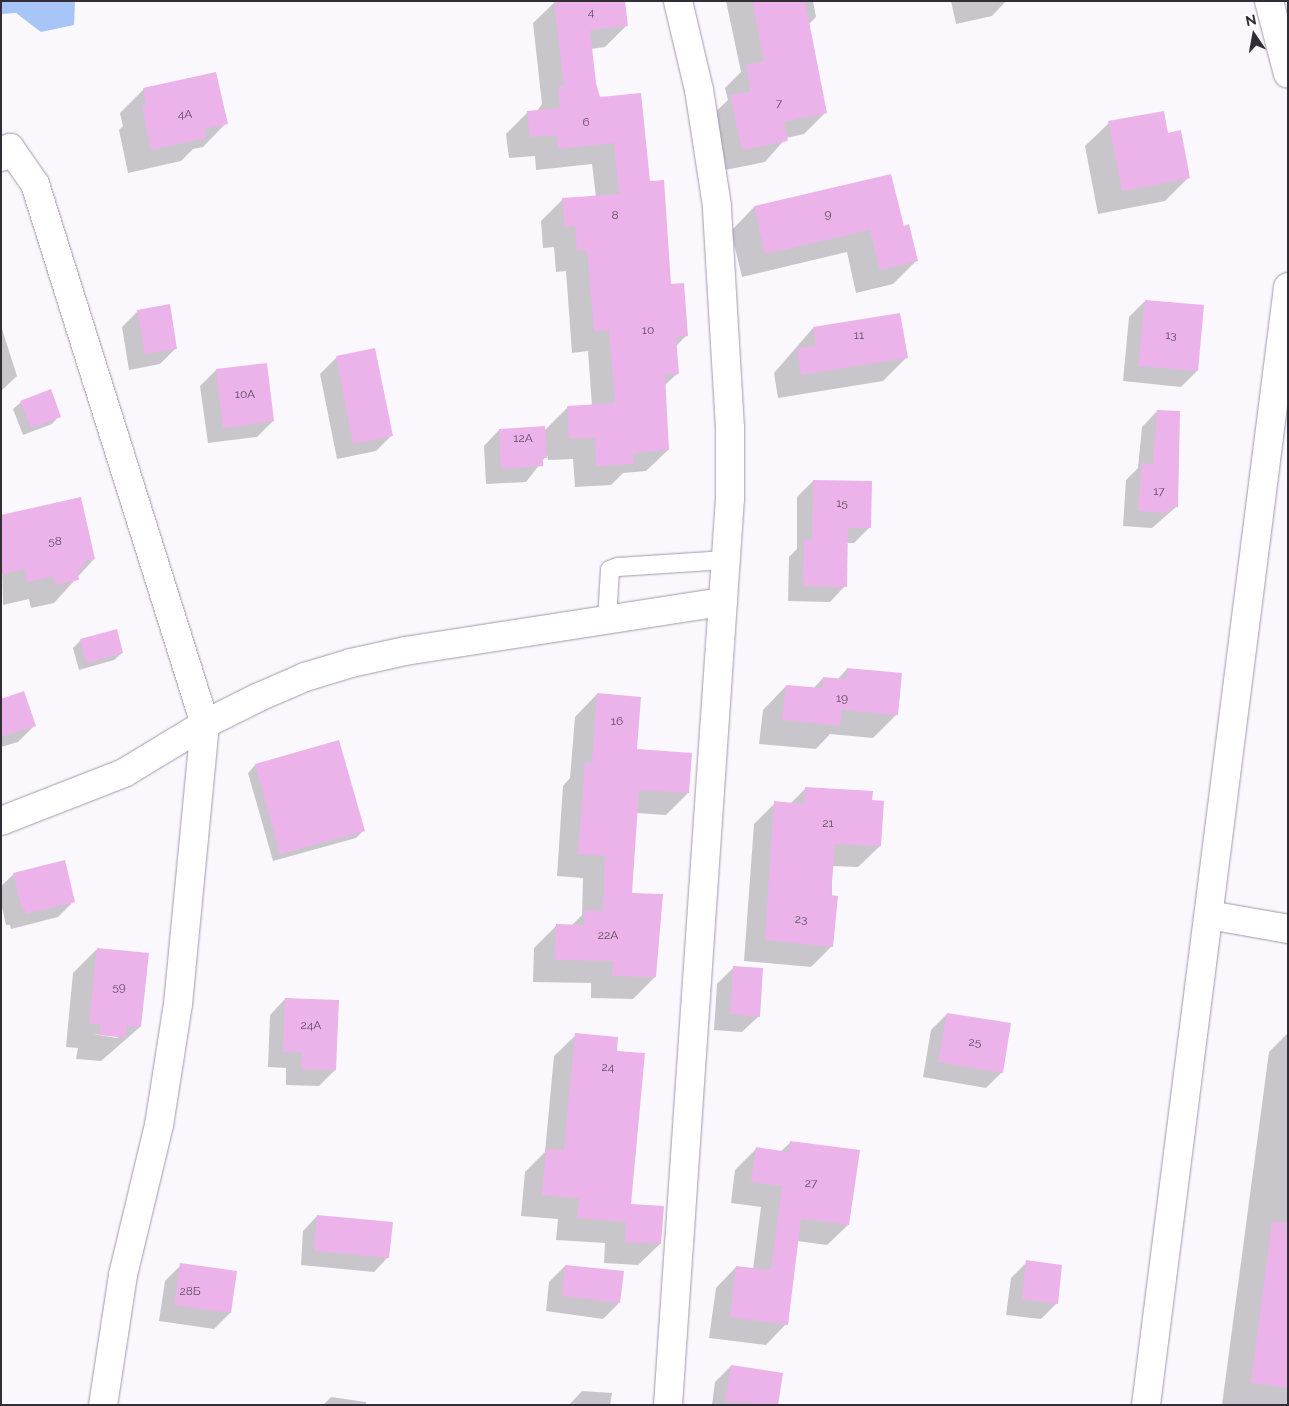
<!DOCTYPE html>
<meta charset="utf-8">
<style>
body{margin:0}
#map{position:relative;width:1289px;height:1406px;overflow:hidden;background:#fbf8fd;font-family:Raleway,sans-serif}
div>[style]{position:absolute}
.water>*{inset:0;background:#a7c5f7}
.shadow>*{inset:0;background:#0003}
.building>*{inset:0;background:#ecb3eb}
.roads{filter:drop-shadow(0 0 1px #a398ad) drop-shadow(0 0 1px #a398ad)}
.service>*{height:18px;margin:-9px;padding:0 9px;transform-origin:9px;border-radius:9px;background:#fff}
.minor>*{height:28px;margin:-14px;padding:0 14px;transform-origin:14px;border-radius:14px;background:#fff}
.tertiary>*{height:28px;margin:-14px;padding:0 14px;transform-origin:14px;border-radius:14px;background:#fff}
span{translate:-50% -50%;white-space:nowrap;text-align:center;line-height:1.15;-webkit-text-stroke:4px #fff;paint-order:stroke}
.number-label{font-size:12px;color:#604e63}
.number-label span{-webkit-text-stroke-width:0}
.frame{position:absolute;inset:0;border:2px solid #322d36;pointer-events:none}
.north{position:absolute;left:1229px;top:10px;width:50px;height:50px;-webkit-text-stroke:4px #fff;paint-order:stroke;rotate:348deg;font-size:14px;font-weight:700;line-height:20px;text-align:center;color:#322d36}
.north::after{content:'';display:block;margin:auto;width:18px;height:22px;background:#322d36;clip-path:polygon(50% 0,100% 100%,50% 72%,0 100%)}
</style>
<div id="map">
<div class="water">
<div style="clip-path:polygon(1px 1px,75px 1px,74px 25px,41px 32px,16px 13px,1px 14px)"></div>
</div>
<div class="shadow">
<div style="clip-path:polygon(726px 1px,813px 1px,816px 17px,808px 25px,826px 112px,804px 134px,786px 138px,765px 162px,720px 171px,709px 118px,728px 100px,725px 88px,741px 72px)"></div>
<div style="clip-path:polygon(951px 1px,1006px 1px,992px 16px,956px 24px)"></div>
<div style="clip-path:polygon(555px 2px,627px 25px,605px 47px,591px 49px,594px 83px,599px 99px,649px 182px,670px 285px,687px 335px,676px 346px,678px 373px,664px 386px,668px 450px,646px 471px,623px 473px,611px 485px,575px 487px,573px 459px,548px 460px,547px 455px,526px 482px,486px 484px,484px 446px,499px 430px,544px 431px,567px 408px,592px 406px,588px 351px,572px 353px,566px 271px,556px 272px,554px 247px,543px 248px,541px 221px,563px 199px,596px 197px,592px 164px,536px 170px,535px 156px,509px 158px,506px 134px,528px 112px,537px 111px,542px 104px,533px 23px)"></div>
<div style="clip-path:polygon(144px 89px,226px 123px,203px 147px,193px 149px,181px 161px,128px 173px,119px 130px,123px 126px,120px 113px)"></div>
<div style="clip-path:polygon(1109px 123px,1167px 135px,1189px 177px,1165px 201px,1098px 214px,1085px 146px)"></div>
<div style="clip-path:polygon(754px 207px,903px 228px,916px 261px,893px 284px,856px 293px,847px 252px,742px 277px,731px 231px)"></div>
<div style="clip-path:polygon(1145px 301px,1203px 306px,1197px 371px,1181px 387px,1123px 381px,1129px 317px)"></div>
<div style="clip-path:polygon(138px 311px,176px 348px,160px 364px,129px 370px,122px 327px)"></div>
<div style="clip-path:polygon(1px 326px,17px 376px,1px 391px)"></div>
<div style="clip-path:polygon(813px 328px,906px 358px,883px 381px,778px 398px,774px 373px)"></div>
<div style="clip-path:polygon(374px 350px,391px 436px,376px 451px,337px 459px,320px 374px,336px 358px)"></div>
<div style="clip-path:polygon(216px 370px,273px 421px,257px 437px,208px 443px,200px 386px)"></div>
<div style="clip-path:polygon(21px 402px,59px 416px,52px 424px,23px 435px,13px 409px)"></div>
<div style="clip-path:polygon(1157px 411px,1176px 507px,1152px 528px,1123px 526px,1126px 480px,1138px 468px,1142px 427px)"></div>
<div style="clip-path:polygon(813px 481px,870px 527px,854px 543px,846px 543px,845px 586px,830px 602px,788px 601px,789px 557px,797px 549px,797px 497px)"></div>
<div style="clip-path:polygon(1px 516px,94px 559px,54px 603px,31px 608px,29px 599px,3px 605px)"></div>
<div style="clip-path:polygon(81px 640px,122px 653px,114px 660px,79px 670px,73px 648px)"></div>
<div style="clip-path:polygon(847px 669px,897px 714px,873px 738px,830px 734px,816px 749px,759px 744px,763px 710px,786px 686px,813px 689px,823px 678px,837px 680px)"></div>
<div style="clip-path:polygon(1px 694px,3px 699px,34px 726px,18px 742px,1px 747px)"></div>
<div style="clip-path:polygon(597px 694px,636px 751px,688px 793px,666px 815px,636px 813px,631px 894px,655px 977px,633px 999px,591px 998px,591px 983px,533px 982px,534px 948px,557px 925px,571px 926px,582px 915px,583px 878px,557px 876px,563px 786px,570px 778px,575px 717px)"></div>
<div style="clip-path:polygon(255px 765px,363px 831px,356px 838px,273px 861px,248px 773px)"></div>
<div style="clip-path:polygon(806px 788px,871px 801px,880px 846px,858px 867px,832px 866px,832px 946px,811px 967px,744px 961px,754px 824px,775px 803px,790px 804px)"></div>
<div style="clip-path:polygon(14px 874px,74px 901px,58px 917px,11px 929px,10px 925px,6px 925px,1px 903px,1px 886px)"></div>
<div style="clip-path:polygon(evenodd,97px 949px,140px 1027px,101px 1061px,76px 1059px,78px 1048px,66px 1047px,73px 973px,97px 949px,93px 1034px,119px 1036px,117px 1038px,93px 1034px)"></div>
<div style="clip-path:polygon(733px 968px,758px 1017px,742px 1032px,714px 1030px,717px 984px)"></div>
<div style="clip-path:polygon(285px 999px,335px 1070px,319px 1086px,286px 1085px,286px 1068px,268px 1067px,270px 1015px)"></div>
<div style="clip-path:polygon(947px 1014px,1002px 1072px,986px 1088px,923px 1077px,931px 1030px)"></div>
<div style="clip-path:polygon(1288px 1033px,1288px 1405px,1222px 1405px,1269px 1052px)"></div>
<div style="clip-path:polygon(576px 1035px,630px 1205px,660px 1244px,638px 1265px,604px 1263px,605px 1243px,556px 1240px,558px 1219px,521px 1216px,525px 1172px,545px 1152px,554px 1056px)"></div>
<div style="clip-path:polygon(791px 1142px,848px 1225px,827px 1245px,797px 1241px,786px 1324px,766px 1345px,709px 1338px,716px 1288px,736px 1267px,753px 1269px,761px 1207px,731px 1203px,735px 1170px,756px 1149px,780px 1152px)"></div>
<div style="clip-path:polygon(317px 1216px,388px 1257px,374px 1272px,301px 1265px,303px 1231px)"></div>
<div style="clip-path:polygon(1027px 1262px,1057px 1303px,1041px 1319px,1006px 1315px,1011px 1278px)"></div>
<div style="clip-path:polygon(181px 1265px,235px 1272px,230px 1313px,214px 1329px,159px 1321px,165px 1281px)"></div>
<div style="clip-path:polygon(565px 1266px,619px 1303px,603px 1319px,546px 1311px,549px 1282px)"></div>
<div style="clip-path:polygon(731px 1366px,777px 1405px,712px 1405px,715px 1382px)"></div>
<div style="clip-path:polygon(582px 1391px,612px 1393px,610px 1405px,569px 1405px)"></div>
<div style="clip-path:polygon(331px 1397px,366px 1402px,366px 1405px,323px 1405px)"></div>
</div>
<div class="building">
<div style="clip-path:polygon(554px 1px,625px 1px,628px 26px,590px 30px,596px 83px,600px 97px,641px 93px,650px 181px,664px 180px,671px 284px,684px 283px,688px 336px,676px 337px,679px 374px,665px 375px,669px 450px,633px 453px,634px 464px,596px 466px,595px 438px,569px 439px,567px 406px,615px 403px,609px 330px,594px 331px,587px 250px,577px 251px,575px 226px,565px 227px,562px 198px,619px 194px,614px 143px,558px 149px,556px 135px,530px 137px,527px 111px,560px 108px,558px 87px,564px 86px)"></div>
<div style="clip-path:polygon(752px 1px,805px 1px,827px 113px,784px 122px,788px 141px,742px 150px,730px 95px,751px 91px,746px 65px,764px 61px)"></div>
<div style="clip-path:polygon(216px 72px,228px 124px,204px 129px,206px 138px,151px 150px,142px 106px,146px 105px,143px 88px)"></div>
<div style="clip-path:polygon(1164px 111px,1168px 133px,1181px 130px,1190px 178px,1122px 191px,1108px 121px)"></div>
<div style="clip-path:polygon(891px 174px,904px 226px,909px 224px,918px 261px,880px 270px,870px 230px,765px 254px,754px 206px)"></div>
<div style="clip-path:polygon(1145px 300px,1204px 305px,1198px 371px,1138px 366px)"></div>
<div style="clip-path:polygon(170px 304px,177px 349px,145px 354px,137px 310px)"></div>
<div style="clip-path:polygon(900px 313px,908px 358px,801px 375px,797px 348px,816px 346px,813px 327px)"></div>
<div style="clip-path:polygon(375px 348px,393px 436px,353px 444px,336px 356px)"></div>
<div style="clip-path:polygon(267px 363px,274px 421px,223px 428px,216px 369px)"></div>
<div style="clip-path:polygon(51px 389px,61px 417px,31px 428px,20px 401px)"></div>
<div style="clip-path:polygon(1157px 410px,1180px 411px,1178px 507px,1170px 507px,1170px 513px,1138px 511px,1142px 463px,1153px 464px)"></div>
<div style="clip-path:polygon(545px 426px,547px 458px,543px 458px,543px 466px,501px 469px,499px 429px)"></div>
<div style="clip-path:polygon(813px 480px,872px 481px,871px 528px,848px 528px,847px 587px,803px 586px,804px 540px,812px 540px)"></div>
<div style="clip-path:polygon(81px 497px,95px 559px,83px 562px,84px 568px,77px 570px,79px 580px,55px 585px,53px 576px,27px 583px,24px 569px,1px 575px,1px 515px)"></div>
<div style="clip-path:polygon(117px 629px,123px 653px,86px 663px,80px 639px)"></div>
<div style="clip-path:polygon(847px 668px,902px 673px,898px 715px,842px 710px,840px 726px,782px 720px,786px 685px,822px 688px,823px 677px,846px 679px)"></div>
<div style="clip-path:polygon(24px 691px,36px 726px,1px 737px,1px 699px)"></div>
<div style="clip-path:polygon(597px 693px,641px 697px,637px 749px,692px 753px,689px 793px,639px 790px,632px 893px,663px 894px,656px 977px,612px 976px,613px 961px,555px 960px,556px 924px,584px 925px,585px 910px,603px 911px,605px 856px,578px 854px,585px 762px,592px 763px)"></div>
<div style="clip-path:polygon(339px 740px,365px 831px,280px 854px,255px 764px)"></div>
<div style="clip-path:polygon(805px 787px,873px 791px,872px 800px,884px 801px,881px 846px,835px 844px,831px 895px,838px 896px,833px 947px,765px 940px,774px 801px,804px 804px)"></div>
<div style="clip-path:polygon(65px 860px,75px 902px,26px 914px,25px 909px,22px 910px,13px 873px)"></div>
<div style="clip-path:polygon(97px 948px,149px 953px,141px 1027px,127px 1026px,126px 1038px,99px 1035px,101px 1025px,89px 1023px)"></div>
<div style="clip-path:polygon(733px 966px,763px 968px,760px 1017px,730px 1014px)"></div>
<div style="clip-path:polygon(285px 998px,339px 1000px,336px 1070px,301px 1069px,302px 1052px,283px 1052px)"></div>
<div style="clip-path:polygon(947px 1013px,1011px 1023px,1003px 1073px,938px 1062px)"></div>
<div style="clip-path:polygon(575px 1033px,618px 1037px,617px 1051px,645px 1053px,631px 1204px,664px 1206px,661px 1244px,625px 1242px,626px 1222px,577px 1218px,579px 1198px,542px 1195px,546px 1149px,564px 1150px)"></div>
<div style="clip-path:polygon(790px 1141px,860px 1150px,849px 1225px,801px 1219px,788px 1325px,730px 1317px,736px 1266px,771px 1270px,782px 1186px,751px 1182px,756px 1147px,789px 1152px)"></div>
<div style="clip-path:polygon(317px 1215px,393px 1222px,389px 1258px,314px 1251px)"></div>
<div style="clip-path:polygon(1272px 1222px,1288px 1223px,1288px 1388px,1251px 1383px)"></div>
<div style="clip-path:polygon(1026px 1260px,1062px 1265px,1058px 1304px,1022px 1299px)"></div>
<div style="clip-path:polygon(180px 1263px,237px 1271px,231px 1313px,174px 1305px)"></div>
<div style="clip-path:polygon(565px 1265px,624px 1271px,620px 1303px,562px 1296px)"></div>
<div style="clip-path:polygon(731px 1365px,783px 1373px,778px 1405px,725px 1402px)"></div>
</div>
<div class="roads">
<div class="service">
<div style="left:607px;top:620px;width:50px;rotate:-86.6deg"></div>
<div style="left:610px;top:570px;width:9px;rotate:-21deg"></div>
<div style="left:618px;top:567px;width:108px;rotate:-3.7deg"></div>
</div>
<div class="minor">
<div style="left:1px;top:157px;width:13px;rotate:-45deg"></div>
<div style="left:10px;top:148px;width:44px;rotate:55.2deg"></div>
<div style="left:35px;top:184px;width:566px;rotate:72.53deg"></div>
<div style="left:205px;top:724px;width:281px;rotate:95.5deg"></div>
<div style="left:178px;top:1004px;width:122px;rotate:98.9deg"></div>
<div style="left:159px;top:1125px;width:154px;rotate:103.5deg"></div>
<div style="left:123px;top:1275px;width:132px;rotate:98.7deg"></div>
<div style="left:1px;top:821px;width:132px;rotate:-21.3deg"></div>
<div style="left:124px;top:773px;width:95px;rotate:-31.2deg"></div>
<div style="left:205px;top:724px;width:60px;rotate:-26.6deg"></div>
<div style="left:259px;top:697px;width:50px;rotate:-23.5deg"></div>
<div style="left:305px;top:677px;width:48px;rotate:-16.9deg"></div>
<div style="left:351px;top:663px;width:55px;rotate:-12.5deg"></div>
<div style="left:405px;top:651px;width:322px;rotate:-8.8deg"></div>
<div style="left:1209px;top:915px;width:80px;rotate:10deg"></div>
<div style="left:668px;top:1405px;width:909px;rotate:-86.09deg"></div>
<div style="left:730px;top:498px;width:70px;rotate:-90deg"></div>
<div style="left:730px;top:428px;width:222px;rotate:-93.4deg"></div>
<div style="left:717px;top:206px;width:117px;rotate:-98.8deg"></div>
<div style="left:699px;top:90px;width:91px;rotate:-103.3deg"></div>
</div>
<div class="tertiary">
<div style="left:1269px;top:1px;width:75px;rotate:75.4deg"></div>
<div style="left:1146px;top:1405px;width:1127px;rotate:-82.76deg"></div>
</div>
</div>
<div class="number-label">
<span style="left:591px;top:13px">4</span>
<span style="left:779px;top:104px">7</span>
<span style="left:185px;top:115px">4А</span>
<span style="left:586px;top:123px">6</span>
<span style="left:828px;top:215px">9</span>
<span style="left:615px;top:216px">8</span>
<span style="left:648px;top:331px">10</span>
<span style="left:859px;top:336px">11</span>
<span style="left:1171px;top:336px">13</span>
<span style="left:245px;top:395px">10А</span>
<span style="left:523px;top:439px">12А</span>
<span style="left:1159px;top:492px">17</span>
<span style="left:842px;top:504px">15</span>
<span style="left:55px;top:542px">58</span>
<span style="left:842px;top:699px">19</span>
<span style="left:617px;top:722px">16</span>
<span style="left:828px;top:824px">21</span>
<span style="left:801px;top:920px">23</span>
<span style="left:608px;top:936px">22А</span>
<span style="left:119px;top:988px">59</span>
<span style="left:311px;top:1026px">24А</span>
<span style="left:975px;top:1043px">25</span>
<span style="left:608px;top:1068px">24</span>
<span style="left:811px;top:1184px">27</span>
<span style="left:190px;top:1292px">28Б</span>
</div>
<div class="frame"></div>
<div class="north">N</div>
</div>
